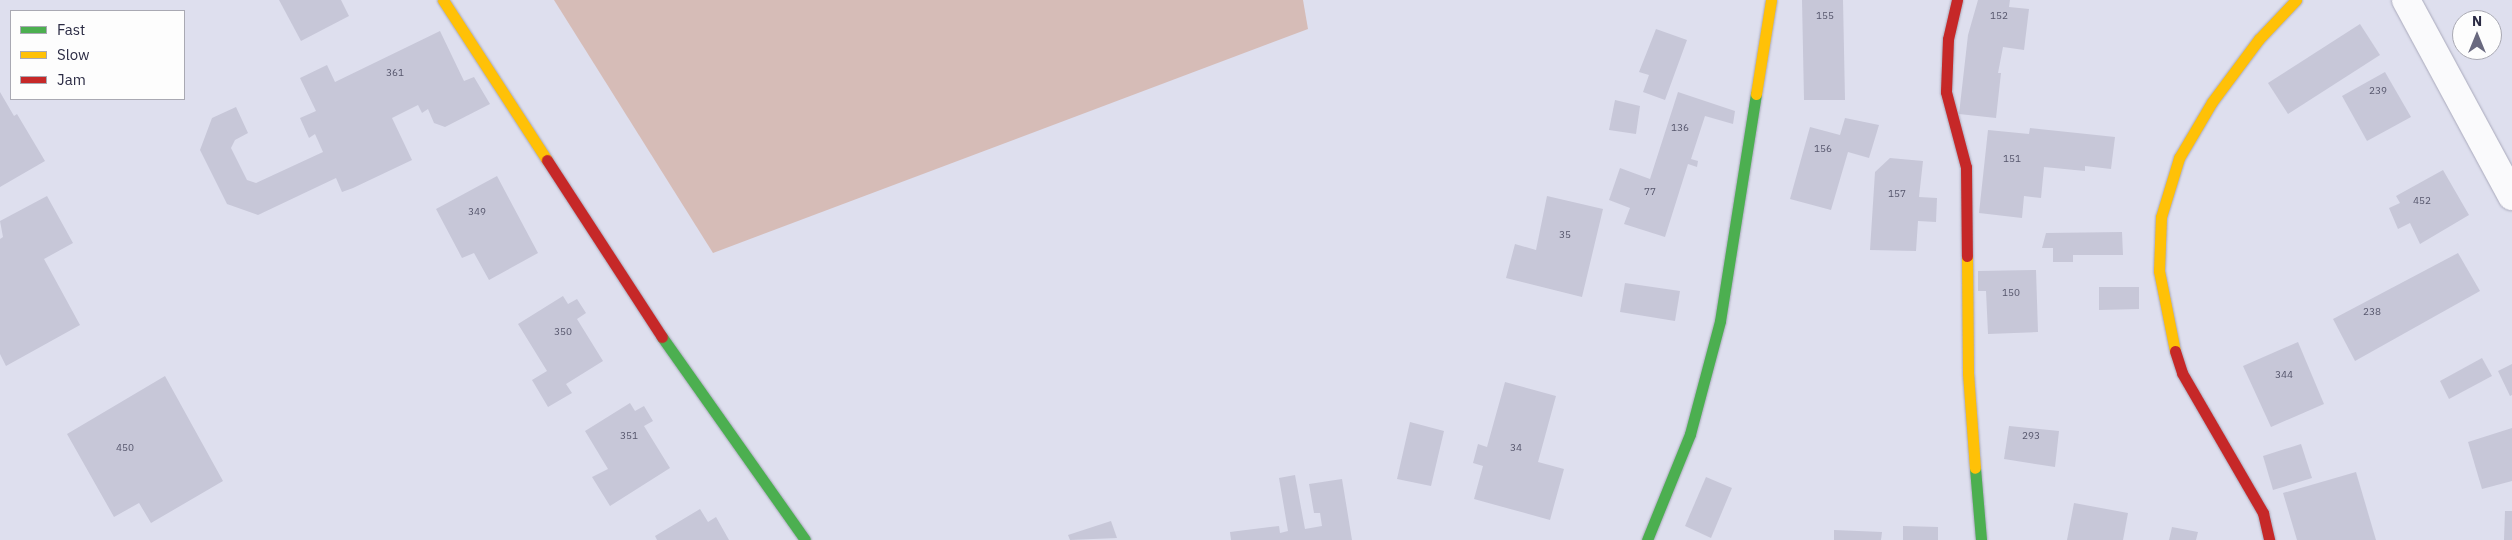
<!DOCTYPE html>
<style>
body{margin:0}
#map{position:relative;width:2512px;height:540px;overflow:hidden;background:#dedfee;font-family:"IBM Plex Sans",sans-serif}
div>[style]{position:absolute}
.green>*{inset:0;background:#d6bcb7}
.building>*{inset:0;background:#c7c7d8}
.roads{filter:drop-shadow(0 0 1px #a9a9bb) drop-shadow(0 0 1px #a9a9bb)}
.street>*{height:28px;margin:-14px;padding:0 14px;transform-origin:14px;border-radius:14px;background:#fafafc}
.fast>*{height:11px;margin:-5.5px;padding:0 5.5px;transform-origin:5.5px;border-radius:5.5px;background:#4caf50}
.slow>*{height:11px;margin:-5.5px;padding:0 5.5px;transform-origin:5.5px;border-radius:5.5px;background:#ffc107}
.jam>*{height:11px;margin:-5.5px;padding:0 5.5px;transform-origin:5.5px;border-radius:5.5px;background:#c62828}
span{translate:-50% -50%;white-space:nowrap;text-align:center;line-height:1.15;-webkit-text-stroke:4px #fdfdfd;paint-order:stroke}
.number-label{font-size:10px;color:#56566c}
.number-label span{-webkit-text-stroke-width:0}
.legend{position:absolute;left:10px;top:10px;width:175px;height:90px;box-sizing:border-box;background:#fdfdfd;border:1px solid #a9a9b3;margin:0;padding:6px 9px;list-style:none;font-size:15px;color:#2a2a43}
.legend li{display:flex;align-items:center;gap:10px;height:25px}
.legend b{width:25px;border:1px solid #a9a9b3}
.north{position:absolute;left:2452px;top:10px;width:50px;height:50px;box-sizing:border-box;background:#fdfdfd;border:1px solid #a9a9b3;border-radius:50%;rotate:0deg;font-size:14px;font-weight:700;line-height:20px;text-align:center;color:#2a2a43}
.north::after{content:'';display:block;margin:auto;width:18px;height:22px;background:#69697f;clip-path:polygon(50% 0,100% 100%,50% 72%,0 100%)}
</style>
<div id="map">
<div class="green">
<div style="clip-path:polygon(554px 0,1303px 0,1308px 29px,713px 253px)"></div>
</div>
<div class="building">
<div style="clip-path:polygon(279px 0,341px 0,349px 16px,301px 41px)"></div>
<div style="clip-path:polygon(1802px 0,1843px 0,1845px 100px,1804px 100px)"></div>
<div style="clip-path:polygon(1978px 0,2010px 0,2009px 7px,2029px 9px,2024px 50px,2003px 47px,1998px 73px,2001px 73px,1996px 118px,1959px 114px,1968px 35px)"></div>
<div style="clip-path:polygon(2360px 24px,2380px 55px,2288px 114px,2268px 83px)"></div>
<div style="clip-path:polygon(1656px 29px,1687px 40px,1665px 100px,1643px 92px,1649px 75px,1639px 72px)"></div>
<div style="clip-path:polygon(440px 31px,464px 81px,474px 77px,490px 104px,445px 127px,434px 123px,428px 109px,422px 113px,418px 105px,392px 118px,412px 160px,353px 188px,342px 192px,336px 178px,258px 215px,227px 204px,200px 150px,212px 118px,236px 107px,248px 133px,235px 140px,231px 148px,247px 180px,256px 183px,323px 152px,315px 134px,309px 138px,300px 118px,316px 111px,300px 78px,327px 65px,335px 82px)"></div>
<div style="clip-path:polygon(2385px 72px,2411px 117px,2367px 141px,2342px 96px)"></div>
<div style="clip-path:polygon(0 92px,14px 116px,17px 114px,45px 161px,0 187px)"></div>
<div style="clip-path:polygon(1678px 92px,1735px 111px,1733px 124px,1705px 116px,1691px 159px,1698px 161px,1697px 167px,1688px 164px,1665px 237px,1624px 224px,1630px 208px,1609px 200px,1620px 168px,1650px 179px)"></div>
<div style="clip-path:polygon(1615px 100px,1640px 106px,1636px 134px,1609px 130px)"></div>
<div style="clip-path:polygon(1845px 118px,1879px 125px,1869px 158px,1848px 152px,1831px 210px,1790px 199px,1810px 127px,1840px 135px)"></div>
<div style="clip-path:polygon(2030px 128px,2115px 137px,2111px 169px,2085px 166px,2085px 171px,2044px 167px,2041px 198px,2024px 196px,2022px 218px,1979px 213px,1988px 130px,2029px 134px)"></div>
<div style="clip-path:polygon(1890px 158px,1923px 161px,1919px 197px,1937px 198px,1936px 222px,1918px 221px,1916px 251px,1870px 250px,1875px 172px)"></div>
<div style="clip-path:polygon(2443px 170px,2469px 215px,2420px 244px,2410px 223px,2398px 229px,2389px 208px,2400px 203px,2396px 196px)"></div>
<div style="clip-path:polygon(497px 176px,538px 253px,489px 280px,474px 253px,462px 258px,436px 209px)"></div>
<div style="clip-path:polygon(47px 196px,73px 243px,44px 259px,80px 325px,6px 366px,0 354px,0 239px,3px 237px,0 221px)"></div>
<div style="clip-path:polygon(1547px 196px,1603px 209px,1582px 297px,1506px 278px,1515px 244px,1536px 250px)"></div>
<div style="clip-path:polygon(2122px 232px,2123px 255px,2073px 255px,2073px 262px,2053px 262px,2053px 248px,2042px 248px,2046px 233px)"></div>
<div style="clip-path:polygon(2458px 253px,2480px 291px,2355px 361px,2333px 319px)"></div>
<div style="clip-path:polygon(2036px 270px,2038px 332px,1988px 334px,1986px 291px,1978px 291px,1978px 271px)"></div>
<div style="clip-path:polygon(1625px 283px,1680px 291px,1675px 321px,1620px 312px)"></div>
<div style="clip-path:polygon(2099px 287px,2139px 287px,2139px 309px,2099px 310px)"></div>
<div style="clip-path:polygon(563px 296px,568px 304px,577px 299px,586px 313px,577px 319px,603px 361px,566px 384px,572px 393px,548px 407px,532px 380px,547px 371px,518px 324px)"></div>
<div style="clip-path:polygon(2298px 342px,2324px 404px,2271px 427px,2243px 366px)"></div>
<div style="clip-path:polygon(2482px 358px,2492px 376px,2449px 399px,2440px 381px)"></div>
<div style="clip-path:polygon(2512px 364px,2512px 395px,2510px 396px,2498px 371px)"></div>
<div style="clip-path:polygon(165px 376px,223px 481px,151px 523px,139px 503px,114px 517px,67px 434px)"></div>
<div style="clip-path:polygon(1505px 382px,1556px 396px,1538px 462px,1564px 469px,1550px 520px,1474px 499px,1483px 466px,1473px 463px,1478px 444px,1487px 447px)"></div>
<div style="clip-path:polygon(630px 403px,635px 411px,644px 406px,653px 421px,644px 426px,670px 468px,610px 506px,592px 477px,608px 469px,585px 431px)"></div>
<div style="clip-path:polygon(1410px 422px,1444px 431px,1431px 486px,1397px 479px)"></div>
<div style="clip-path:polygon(2009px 426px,2059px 431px,2055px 467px,2004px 459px)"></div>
<div style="clip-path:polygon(2512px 428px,2512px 481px,2482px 489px,2468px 442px)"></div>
<div style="clip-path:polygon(2301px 444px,2312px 478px,2273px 490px,2263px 456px)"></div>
<div style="clip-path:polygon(2356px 472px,2376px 540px,2297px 540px,2283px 493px)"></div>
<div style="clip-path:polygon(1295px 475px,1305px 529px,1322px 526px,1320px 513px,1314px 513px,1309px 484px,1342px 479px,1352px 540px,1231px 540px,1230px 532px,1279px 526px,1280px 533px,1288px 531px,1279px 478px)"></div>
<div style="clip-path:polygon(1706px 477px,1732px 488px,1711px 538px,1685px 526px)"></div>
<div style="clip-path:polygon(2074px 503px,2128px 513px,2123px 540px,2067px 540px)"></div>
<div style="clip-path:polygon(700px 509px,708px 522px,716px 517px,729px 540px,657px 540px,655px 536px)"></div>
<div style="clip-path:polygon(2505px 511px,2512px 511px,2512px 540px,2504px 540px)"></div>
<div style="clip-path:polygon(1111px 521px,1117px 538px,1070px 540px,1068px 535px)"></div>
<div style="clip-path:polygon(1903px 526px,1938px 527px,1938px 540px,1903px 540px)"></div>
<div style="clip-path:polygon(2172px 527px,2198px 532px,2196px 540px,2169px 540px)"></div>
<div style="clip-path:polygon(1834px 530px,1882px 532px,1881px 540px,1834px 540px)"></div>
</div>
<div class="roads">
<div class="street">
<div style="left:2406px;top:0;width:223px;rotate:61.6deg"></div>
</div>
<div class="fast">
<div style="left:662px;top:337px;width:248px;rotate:54.8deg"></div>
<div style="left:1975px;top:468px;width:72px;rotate:85.2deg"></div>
<div style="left:1647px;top:540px;width:114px;rotate:-67.9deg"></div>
<div style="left:1690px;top:434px;width:117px;rotate:-75.1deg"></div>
<div style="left:1720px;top:321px;width:230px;rotate:-81deg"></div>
</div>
<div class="slow">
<div style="left:443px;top:0;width:191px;rotate:57deg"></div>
<div style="left:1756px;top:94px;width:95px;rotate:-80.9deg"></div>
<div style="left:1967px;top:256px;width:117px;rotate:89.5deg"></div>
<div style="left:1968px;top:373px;width:95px;rotate:85.8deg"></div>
<div style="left:2175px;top:351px;width:82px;rotate:-101.3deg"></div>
<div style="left:2159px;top:271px;width:54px;rotate:-87.9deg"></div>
<div style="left:2161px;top:217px;width:62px;rotate:-73deg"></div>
<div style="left:2179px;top:158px;width:65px;rotate:-59.5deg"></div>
<div style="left:2212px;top:102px;width:79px;rotate:-53.3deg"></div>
<div style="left:2259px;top:39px;width:54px;rotate:-46.5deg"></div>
</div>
<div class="jam">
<div style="left:1957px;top:0;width:40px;rotate:103deg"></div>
<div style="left:1948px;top:39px;width:53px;rotate:92.2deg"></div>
<div style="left:1946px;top:92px;width:78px;rotate:75.1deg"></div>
<div style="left:1966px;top:167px;width:89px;rotate:89.4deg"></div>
<div style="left:547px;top:160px;width:211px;rotate:57deg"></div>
<div style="left:2175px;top:351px;width:23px;rotate:72deg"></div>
<div style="left:2182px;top:373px;width:162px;rotate:59.9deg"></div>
<div style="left:2263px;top:513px;width:28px;rotate:77deg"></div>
</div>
</div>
<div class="number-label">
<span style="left:1825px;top:16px">155</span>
<span style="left:1999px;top:16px">152</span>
<span style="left:395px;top:73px">361</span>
<span style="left:2378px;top:91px">239</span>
<span style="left:1680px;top:128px">136</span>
<span style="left:1823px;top:149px">156</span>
<span style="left:2012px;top:159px">151</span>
<span style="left:1650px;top:192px">77</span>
<span style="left:1897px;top:194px">157</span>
<span style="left:2422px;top:201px">452</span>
<span style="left:477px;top:212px">349</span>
<span style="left:1565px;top:235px">35</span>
<span style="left:2011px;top:293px">150</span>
<span style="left:2372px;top:312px">238</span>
<span style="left:563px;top:332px">350</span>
<span style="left:2284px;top:375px">344</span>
<span style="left:629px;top:436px">351</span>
<span style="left:2031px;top:436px">293</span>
<span style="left:125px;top:448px">450</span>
<span style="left:1516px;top:448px">34</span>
</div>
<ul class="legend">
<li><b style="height:6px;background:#4caf50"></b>Fast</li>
<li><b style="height:6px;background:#ffc107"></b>Slow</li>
<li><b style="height:6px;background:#c62828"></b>Jam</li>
</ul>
<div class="north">N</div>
</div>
